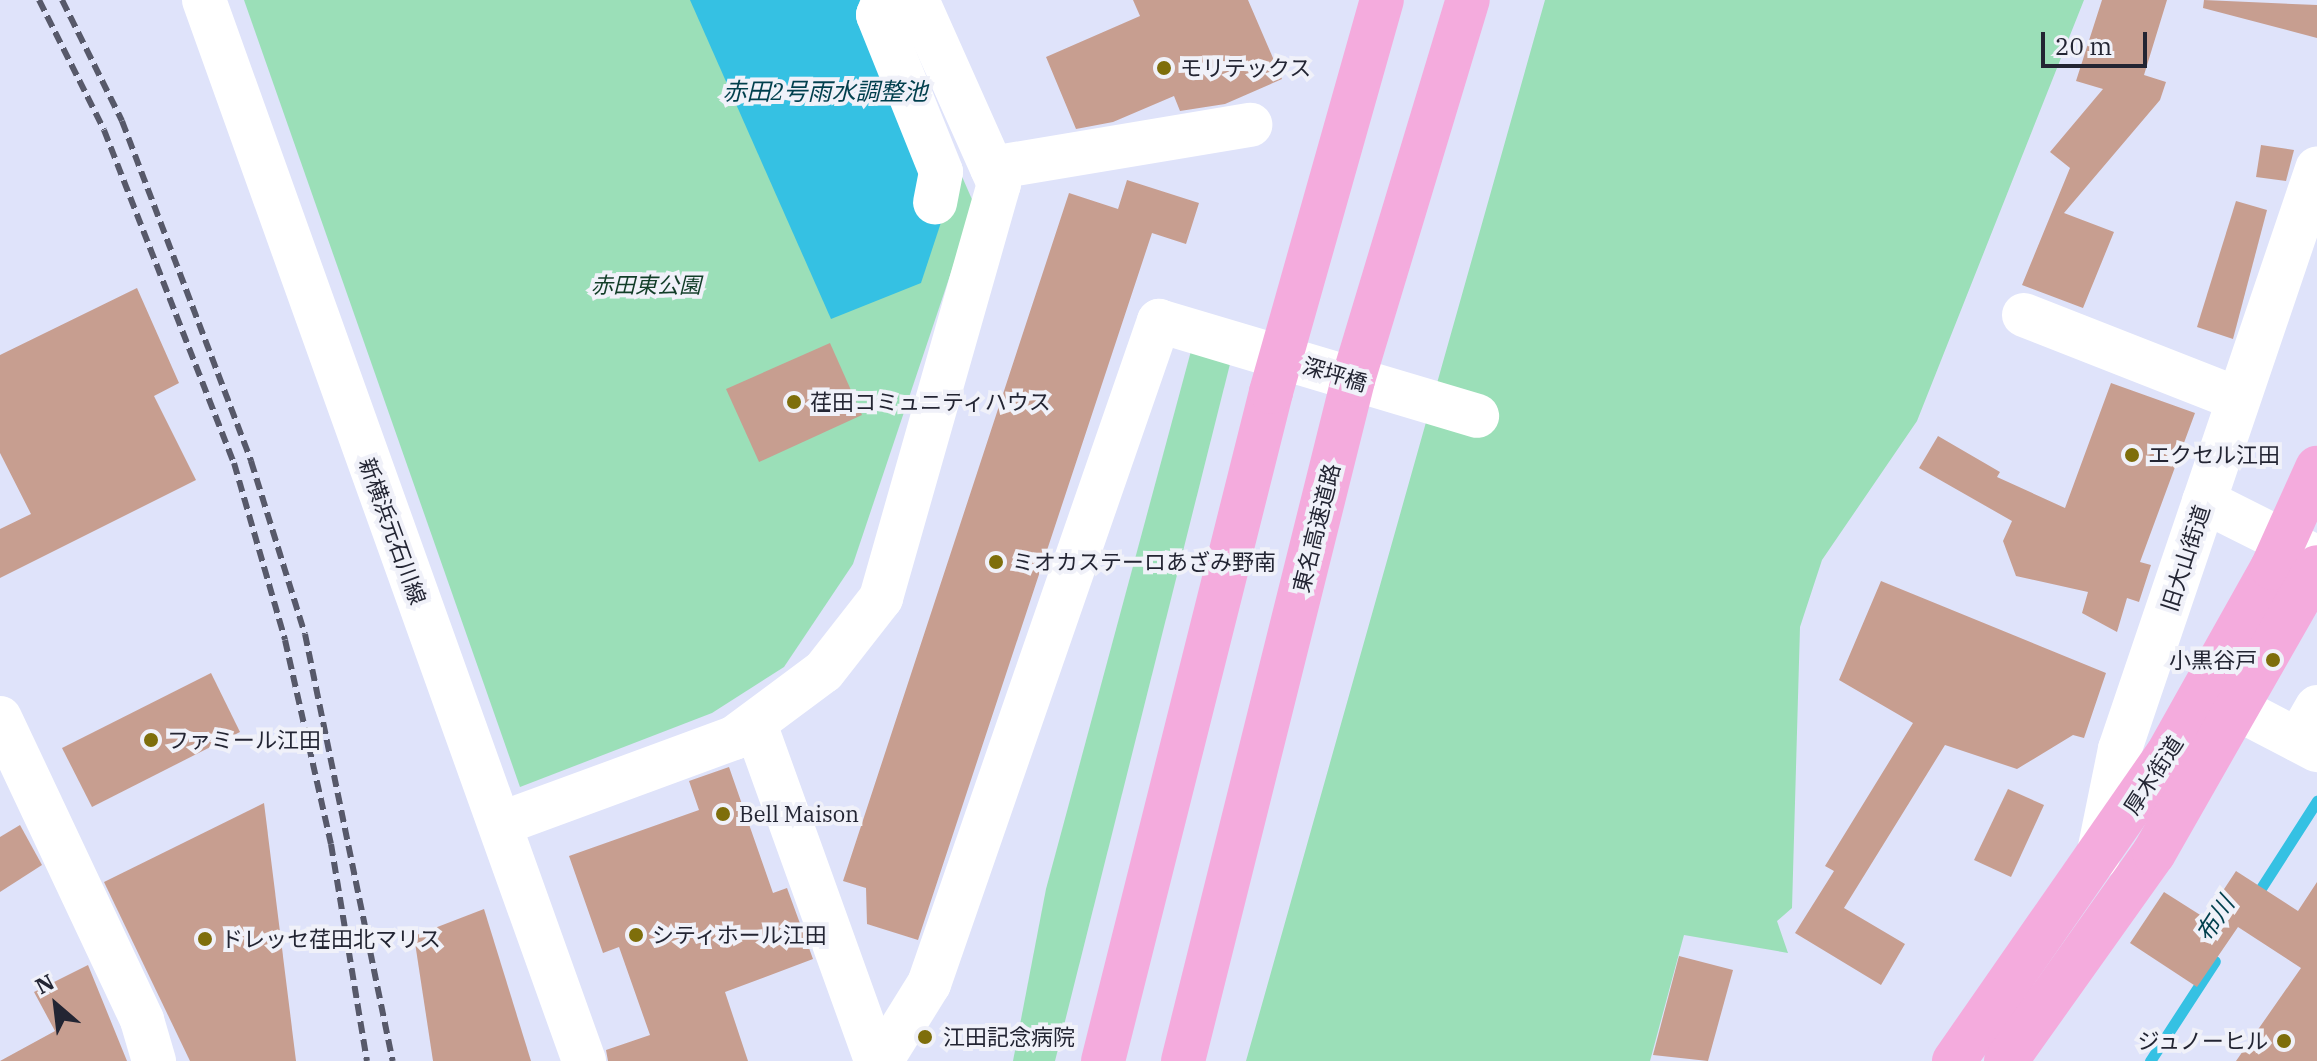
<!DOCTYPE html>
<meta charset="utf-8">
<style>
body{margin:0}
#map{position:relative;width:2317px;height:1061px;overflow:hidden;background:#dfe3fa;font-family:"IBM Plex Serif","Noto Sans JP",serif}
div>[style]{position:absolute}
.green>*{inset:0;background:#9bdfb8}
.water>*{inset:0;background:#35c1e3}
.stream>*{height:11px;margin:-5.5px;padding:0 5.5px;transform-origin:5.5px;border-radius:5.5px;background:#35c1e3}
.building>*{inset:0;background:#c79e90}
.minor>*{height:44px;margin:-22px;padding:0 22px;transform-origin:22px;border-radius:22px;background:#fff}
.highway>*{height:44px;margin:-22px;padding:0 22px;transform-origin:22px;border-radius:22px;background:#f4abdd}
.rail>*{height:6px;margin-top:-3px;transform-origin:0;background:repeating-linear-gradient(90deg,#57596a 0 12px,transparent 0 18px)}
.dots>*{width:22px;height:22px;translate:-50% -50%;box-sizing:border-box;border:4px solid #f0f1f9;border-radius:50%}
span{translate:-50% -50%;white-space:nowrap;text-align:center;line-height:1.15;-webkit-text-stroke:8px #f0f1f9;paint-order:stroke}
.poi-label{font-size:22px;color:#232533}
.left{translate:0 -50%;text-align:left}
.right{translate:-100% -50%;text-align:right}
.park-label{font-size:22px;color:#123d28;font-style:italic}
.street-label{font-size:22px;color:#232533}
.water-label{font-size:24px;color:#003f4d;font-style:italic}
.north{position:absolute;left:16px;top:965px;width:80px;height:80px;-webkit-text-stroke:6px #f0f1f9;paint-order:stroke;rotate:332deg;font-size:22px;font-weight:700;line-height:32px;text-align:center;color:#232533}
.north::after{content:'';display:block;margin:auto;width:28px;height:36px;background:#232533;clip-path:polygon(50% 0,100% 100%,50% 72%,0 100%)}
.scale{position:absolute;left:2041px;top:32px;width:106px;height:36px;box-sizing:border-box;border:4px solid #232533;border-top:0;padding-left:10px;font-size:24px;line-height:28px;white-space:nowrap;color:#232533;-webkit-text-stroke:6px #f0f1f9;paint-order:stroke}
</style>
<div id="map">
<div class="green">
<div style="clip-path:polygon(244px 0,885px 0,974px 204px,853px 564px,784px 667px,712px 713px,520px 787px)"></div>
<div style="clip-path:polygon(1545px 0,2084px 0,1917px 421px,1822px 560px,1800px 627px,1792px 908px,1777px 921px,1788px 953px,1684px 935px,1650px 1061px,1246px 1061px)"></div>
<div style="clip-path:polygon(1191px 351px,1231px 360px,1055px 1061px,1013px 1061px,1046px 889px)"></div>
</div>
<div class="water">
<div style="clip-path:polygon(690px 0,880px 0,955px 180px,921px 283px,831px 319px)"></div>
</div>
<div class="stream">
<div style="left:2254px;top:899px;width:117px;rotate:-57.3deg"></div>
<div style="left:2150px;top:1061px;width:119px;rotate:-57deg"></div>
</div>
<div class="building">
<div style="clip-path:polygon(1133px 0,1248px 0,1282px 79px,1225px 104px,1180px 111px,1174px 96px,1113px 122px,1076px 129px,1046px 57px,1140px 16px)"></div>
<div style="clip-path:polygon(2102px 0,2167px 0,2144px 75px,2166px 82px,2160px 100px,2064px 213px,2114px 232px,2083px 308px,2022px 285px,2070px 168px,2050px 152px,2103px 89px,2076px 81px)"></div>
<div style="clip-path:polygon(2204px 0,2317px 5px,2317px 38px,2203px 8px)"></div>
<div style="clip-path:polygon(2261px 145px,2294px 150px,2286px 181px,2256px 177px)"></div>
<div style="clip-path:polygon(1127px 180px,1199px 203px,1186px 244px,1152px 233px,918px 940px,867px 924px,866px 888px,843px 881px,1069px 193px,1118px 209px)"></div>
<div style="clip-path:polygon(2236px 201px,2267px 210px,2233px 339px,2197px 327px)"></div>
<div style="clip-path:polygon(137px 288px,179px 383px,154px 396px,196px 480px,0 578px,0 529px,31px 514px,0 453px,0 355px)"></div>
<div style="clip-path:polygon(830px 343px,862px 415px,759px 462px,726px 389px)"></div>
<div style="clip-path:polygon(2111px 383px,2195px 413px,2140px 562px,2151px 565px,2139px 602px,2127px 598px,2117px 632px,2082px 613px,2088px 592px,2016px 576px,2003px 541px,2012px 521px,1919px 468px,1938px 436px,2000px 472px,1997px 477px,2065px 508px)"></div>
<div style="clip-path:polygon(1881px 581px,2106px 673px,2084px 738px,2073px 735px,2017px 769px,1945px 745px,1844px 908px,1905px 944px,1881px 985px,1795px 933px,1834px 871px,1825px 866px,1913px 723px,1839px 680px)"></div>
<div style="clip-path:polygon(211px 673px,240px 732px,92px 807px,62px 748px)"></div>
<div style="clip-path:polygon(729px 767px,773px 893px,787px 888px,813px 959px,725px 992px,748px 1061px,608px 1061px,606px 1050px,650px 1035px,619px 947px,603px 953px,569px 856px,699px 810px,689px 781px)"></div>
<div style="clip-path:polygon(2008px 789px,2044px 805px,2011px 877px,1974px 860px)"></div>
<div style="clip-path:polygon(264px 803px,296px 1061px,190px 1061px,104px 882px)"></div>
<div style="clip-path:polygon(20px 825px,42px 865px,0 892px,0 837px)"></div>
<div style="clip-path:polygon(2236px 871px,2298px 911px,2317px 882px,2317px 1061px,2236px 1061px,2301px 968px,2238px 927px,2197px 987px,2130px 943px,2164px 892px,2205px 918px)"></div>
<div style="clip-path:polygon(484px 909px,531px 1061px,433px 1061px,414px 936px)"></div>
<div style="clip-path:polygon(1679px 956px,1733px 970px,1708px 1061px,1653px 1055px)"></div>
<div style="clip-path:polygon(88px 965px,127px 1061px,0 1061px,55px 1031px,34px 992px)"></div>
</div>
<div class="minor">
<div style="left:204px;top:0;width:1127px;rotate:70.29deg"></div>
<div style="left:884px;top:0;width:16px;rotate:112deg"></div>
<div style="left:878px;top:15px;width:169px;rotate:68.1deg"></div>
<div style="left:941px;top:172px;width:31px;rotate:101deg"></div>
<div style="left:992px;top:168px;width:262px;rotate:-9.5deg"></div>
<div style="left:2024px;top:315px;width:230px;rotate:21.4deg"></div>
<div style="left:2204px;top:501px;width:125px;rotate:26.6deg"></div>
<div style="left:2240px;top:710px;width:87px;rotate:27.5deg"></div>
<div style="left:0;top:718px;width:334px;rotate:64.8deg"></div>
<div style="left:142px;top:1020px;width:43px;rotate:73.7deg"></div>
<div style="left:755px;top:724px;width:358px;rotate:70.2deg"></div>
<div style="left:2298px;top:740px;width:38px;rotate:-60deg"></div>
<div style="left:500px;top:824px;width:249px;rotate:-20.2deg"></div>
<div style="left:734px;top:738px;width:112px;rotate:-36.7deg"></div>
<div style="left:824px;top:671px;width:93px;rotate:-52deg"></div>
<div style="left:881px;top:598px;width:430px;rotate:-74.1deg"></div>
<div style="left:999px;top:184px;width:201px;rotate:-114deg"></div>
<div style="left:2098px;top:857px;width:110px;rotate:-78.5deg"></div>
<div style="left:2120px;top:749px;width:613px;rotate:-71.24deg"></div>
<div style="left:881px;top:1061px;width:91px;rotate:-58.1deg"></div>
<div style="left:929px;top:984px;width:702px;rotate:-70.87deg"></div>
<div style="left:1159px;top:321px;width:332px;rotate:16.6deg"></div>
</div>
<div class="highway">
<div style="left:1103px;top:1061px;width:690px;rotate:-75.9deg"></div>
<div style="left:1271px;top:392px;width:407px;rotate:-74.2deg"></div>
<div style="left:1183px;top:1061px;width:702px;rotate:-75.98deg"></div>
<div style="left:1353px;top:380px;width:397px;rotate:-73.2deg"></div>
<div style="left:1954px;top:1061px;width:373px;rotate:-55.2deg"></div>
<div style="left:2167px;top:755px;width:214px;rotate:-60.7deg"></div>
<div style="left:2272px;top:568px;width:110px;rotate:-65.8deg"></div>
<div style="left:2006px;top:1061px;width:255px;rotate:-54.6deg"></div>
<div style="left:2154px;top:853px;width:329px;rotate:-60.3deg"></div>
</div>
<div class="rail">
<div style="left:39px;top:0;width:145px;rotate:63.4deg"></div>
<div style="left:104px;top:130px;width:357px;rotate:68.7deg"></div>
<div style="left:234px;top:463px;width:184px;rotate:73.9deg"></div>
<div style="left:285px;top:640px;width:209px;rotate:77.3deg"></div>
<div style="left:331px;top:844px;width:220px;rotate:80.6deg"></div>
<div style="left:62px;top:0;width:135px;rotate:63.6deg"></div>
<div style="left:122px;top:121px;width:364px;rotate:69.2deg"></div>
<div style="left:251px;top:461px;width:181px;rotate:72.7deg"></div>
<div style="left:305px;top:634px;width:436px;rotate:78.4deg"></div>
</div>
<div class="dots">
<div style="left:1164px;top:68px;background:#7e6e0b"></div>
<div style="left:794px;top:402px;background:#7e6e0b"></div>
<div style="left:2132px;top:455px;background:#7e6e0b"></div>
<div style="left:996px;top:562px;background:#7e6e0b"></div>
<div style="left:2273px;top:660px;background:#7e6e0b"></div>
<div style="left:151px;top:740px;background:#7e6e0b"></div>
<div style="left:723px;top:814px;background:#7e6e0b"></div>
<div style="left:636px;top:935px;background:#7e6e0b"></div>
<div style="left:205px;top:939px;background:#7e6e0b"></div>
<div style="left:925px;top:1037px;background:#7e6e0b"></div>
<div style="left:2284px;top:1041px;background:#7e6e0b"></div>
</div>
<div class="poi-label">
<span class="left" style="left:1180px;top:68px">モリテックス</span>
<span class="left" style="left:810px;top:402px">荏田コミュニティハウス</span>
<span class="left" style="left:2148px;top:455px">エクセル江田</span>
<span class="left" style="left:1012px;top:562px">ミオカステーロあざみ野南</span>
<span class="right" style="left:2257px;top:660px">小黒谷戸</span>
<span class="left" style="left:167px;top:740px">ファミール江田</span>
<span class="left" style="left:739px;top:814px">Bell Maison</span>
<span class="left" style="left:652px;top:935px">シティホール江田</span>
<span class="left" style="left:221px;top:939px">ドレッセ荏田北マリス</span>
<span class="left" style="left:943px;top:1037px">江田記念病院</span>
<span class="right" style="left:2268px;top:1041px">ジュノーヒル</span>
</div>
<div class="park-label">
<span style="left:646px;top:285px">赤田東公園</span>
</div>
<div class="street-label">
<span style="left:1335px;top:374px;rotate:17deg">深坪橋</span>
<span style="left:1316px;top:528px;rotate:-76deg">東名高速道路</span>
<span style="left:393px;top:531px;rotate:70deg">新横浜元石川線</span>
<span style="left:2185px;top:558px;rotate:-72deg">旧大山街道</span>
<span style="left:2153px;top:775px;rotate:-57deg">厚木街道</span>
</div>
<div class="water-label">
<span style="left:825px;top:92px">赤田2号雨水調整池</span>
<span style="left:2215px;top:919px;rotate:-57deg">布川</span>
</div>
<div class="north">N</div>
<div class="scale">20 m</div>
</div>
